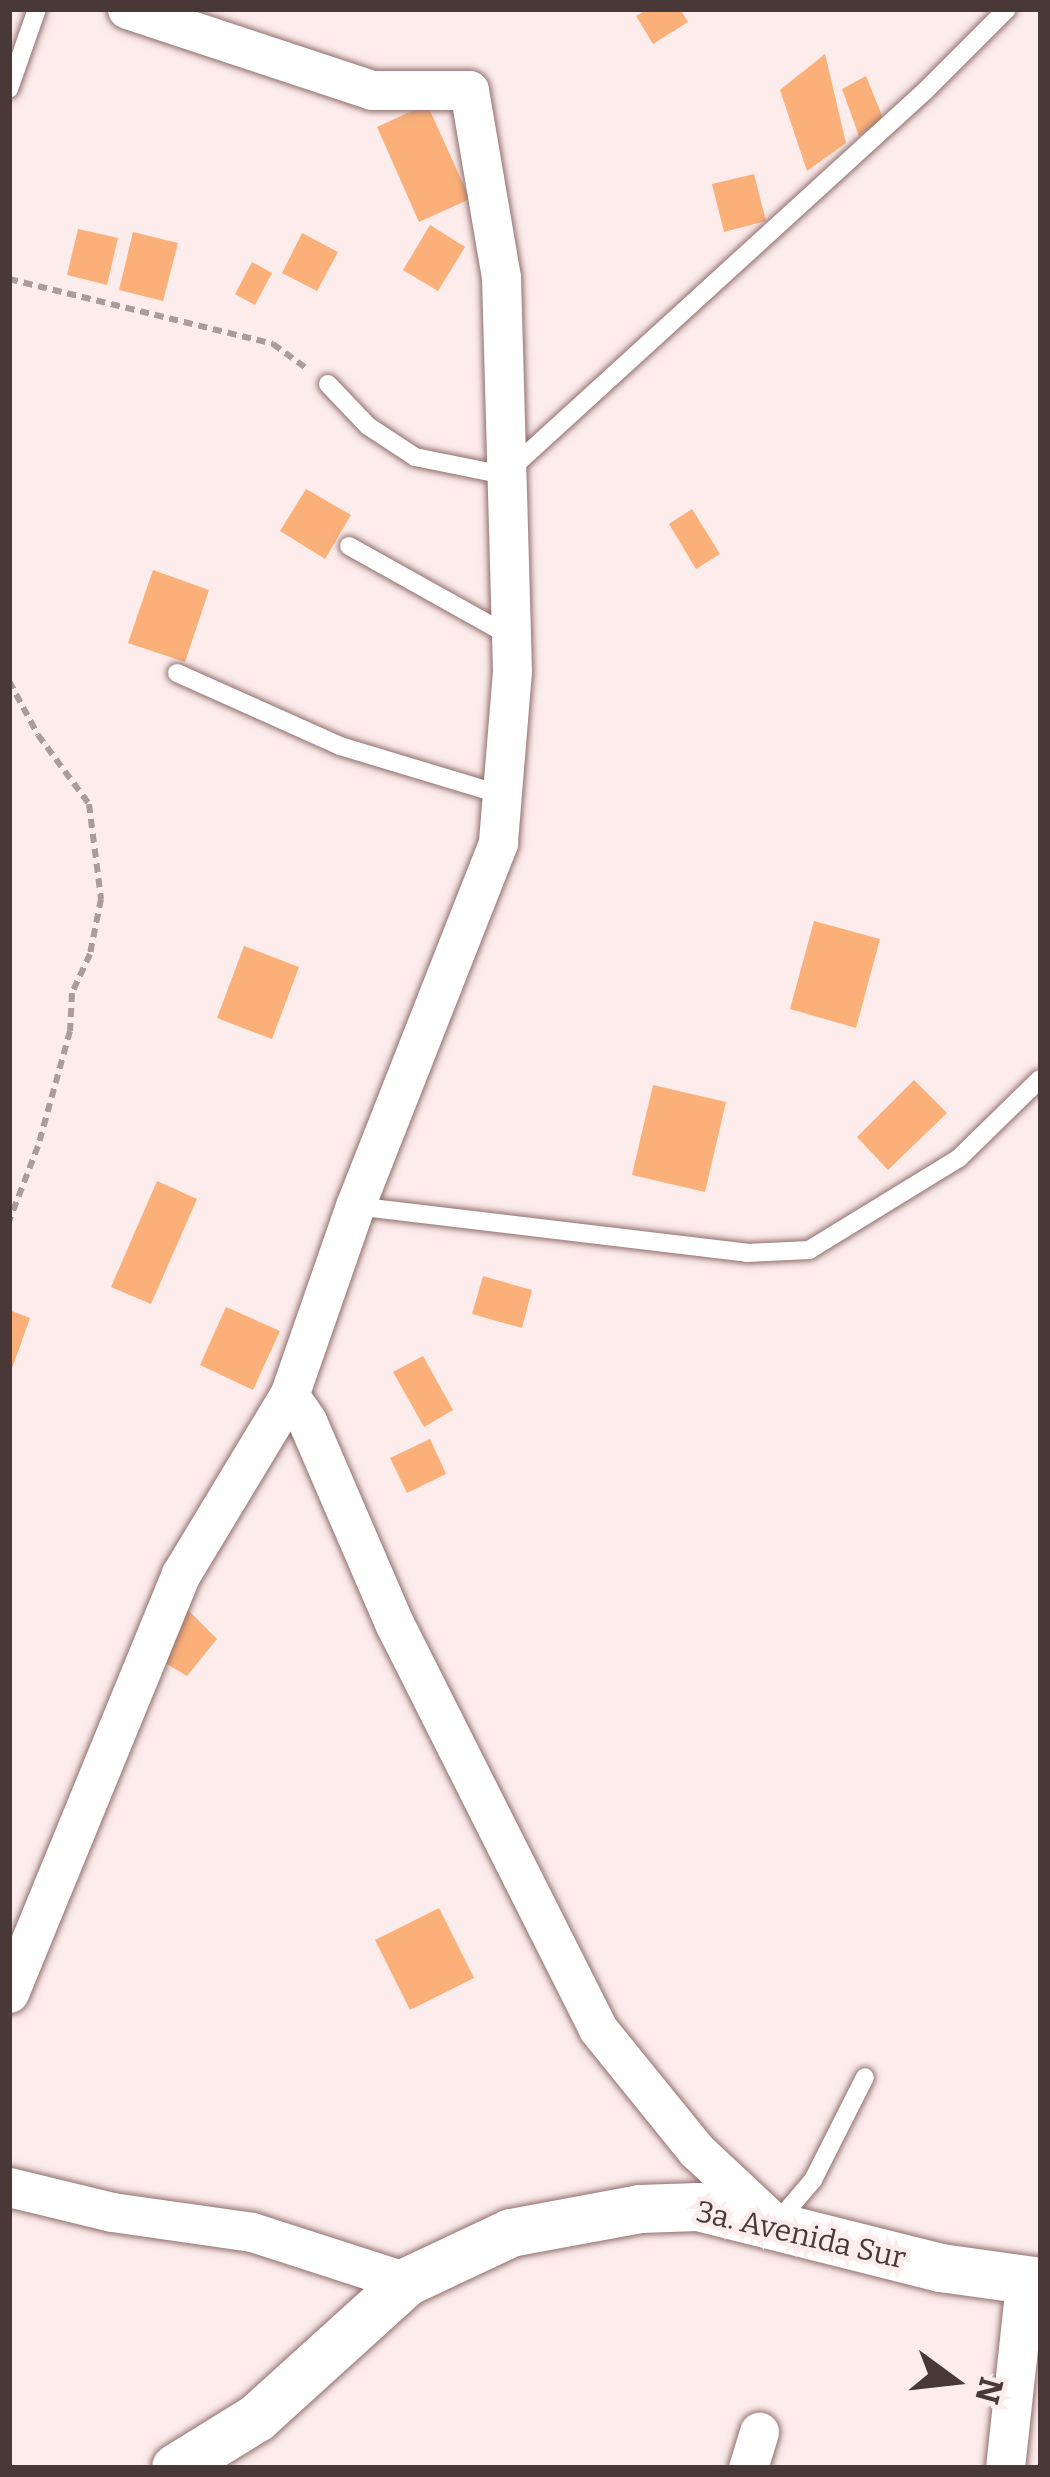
<!DOCTYPE html>
<style>
body{margin:0}
#map{position:relative;width:1050px;height:2477px;overflow:hidden;background:#fceceb;font-family:Bitter,serif}
div>[style]{position:absolute}
.building>*{inset:0;background:#fbb079}
.path>*{height:6px;margin-top:-3px;transform-origin:0;background:repeating-linear-gradient(90deg,#ab9b9a 0 9px,transparent 0 15px)}
.roads{filter:drop-shadow(0 0 3px #906e6c) drop-shadow(0 0 3px #906e6c)}
.service>*{height:18px;margin:-9px;padding:0 9px;transform-origin:9px;border-radius:9px;background:#fff}
.minor>*{height:39px;margin:-19.5px;padding:0 19.5px;transform-origin:19.5px;border-radius:19.5px;background:#fff}
.tertiary>*{height:48px;margin:-24px;padding:0 24px;transform-origin:24px;border-radius:24px;background:#fff}
span{translate:-50% -50%;white-space:nowrap;text-align:center;line-height:1.15;-webkit-text-stroke:9px #fceceb;paint-order:stroke}
.street-label{font-size:30px;color:#483938}
.frame{position:absolute;inset:0;border:12px solid #483938;pointer-events:none}
.north{position:absolute;left:894px;top:2321px;width:120px;height:120px;-webkit-text-stroke:9px #fceceb;paint-order:stroke;rotate:105deg;font-size:33px;font-weight:700;line-height:48px;text-align:center;color:#483938}
.north::after{content:'';display:block;margin:auto;width:42px;height:54px;background:#483938;clip-path:polygon(50% 0,100% 100%,50% 72%,0 100%)}
</style>
<div id="map">
<div class="building">
<div style="clip-path:polygon(648px 9px,680px 9px,688px 22px,653px 44px,636px 16px)"></div>
<div style="clip-path:polygon(825px 54px,846px 143px,807px 171px,780px 90px)"></div>
<div style="clip-path:polygon(866px 76px,883px 118px,859px 136px,842px 89px)"></div>
<div style="clip-path:polygon(427px 104px,470px 199px,419px 222px,377px 127px)"></div>
<div style="clip-path:polygon(754px 174px,766px 221px,724px 232px,712px 184px)"></div>
<div style="clip-path:polygon(430px 225px,465px 247px,438px 291px,403px 270px)"></div>
<div style="clip-path:polygon(78px 229px,118px 238px,107px 285px,67px 275px)"></div>
<div style="clip-path:polygon(133px 232px,178px 243px,163px 301px,119px 290px)"></div>
<div style="clip-path:polygon(302px 233px,338px 252px,317px 291px,282px 273px)"></div>
<div style="clip-path:polygon(252px 262px,272px 273px,255px 305px,235px 294px)"></div>
<div style="clip-path:polygon(306px 489px,351px 515px,325px 559px,280px 531px)"></div>
<div style="clip-path:polygon(692px 509px,720px 554px,696px 569px,669px 524px)"></div>
<div style="clip-path:polygon(153px 570px,209px 590px,185px 662px,128px 643px)"></div>
<div style="clip-path:polygon(814px 921px,880px 939px,856px 1028px,790px 1009px)"></div>
<div style="clip-path:polygon(244px 946px,299px 967px,272px 1039px,217px 1018px)"></div>
<div style="clip-path:polygon(914px 1080px,947px 1113px,888px 1170px,857px 1137px)"></div>
<div style="clip-path:polygon(653px 1085px,726px 1102px,705px 1192px,632px 1175px)"></div>
<div style="clip-path:polygon(157px 1181px,197px 1199px,151px 1304px,111px 1287px)"></div>
<div style="clip-path:polygon(483px 1276px,532px 1290px,522px 1328px,472px 1314px)"></div>
<div style="clip-path:polygon(226px 1307px,280px 1331px,253px 1390px,200px 1365px)"></div>
<div style="clip-path:polygon(9px 1310px,30px 1318px,10px 1374px,9px 1374px)"></div>
<div style="clip-path:polygon(423px 1356px,453px 1410px,424px 1427px,393px 1372px)"></div>
<div style="clip-path:polygon(430px 1439px,446px 1474px,407px 1493px,390px 1458px)"></div>
<div style="clip-path:polygon(187px 1609px,217px 1639px,187px 1676px,162px 1661px)"></div>
<div style="clip-path:polygon(439px 1908px,474px 1978px,410px 2010px,375px 1940px)"></div>
</div>
<div class="path">
<div style="left:9px;top:279px;width:272px;rotate:13.8deg"></div>
<div style="left:273px;top:344px;width:41px;rotate:36deg"></div>
<div style="left:9px;top:681px;width:61px;rotate:61.8deg"></div>
<div style="left:38px;top:735px;width:86px;rotate:53.5deg"></div>
<div style="left:89px;top:804px;width:96px;rotate:82.8deg"></div>
<div style="left:101px;top:899px;width:56px;rotate:101.3deg"></div>
<div style="left:90px;top:954px;width:43px;rotate:114.8deg"></div>
<div style="left:72px;top:993px;width:38px;rotate:93deg"></div>
<div style="left:70px;top:1031px;width:119px;rotate:105.5deg"></div>
<div style="left:38px;top:1146px;width:80px;rotate:111.1deg"></div>
</div>
<div class="roads">
<div class="service">
<div style="left:9px;top:89px;width:85px;rotate:-70.7deg"></div>
<div style="left:328px;top:384px;width:58px;rotate:46.4deg"></div>
<div style="left:368px;top:426px;width:56px;rotate:33.4deg"></div>
<div style="left:415px;top:457px;width:91px;rotate:11.4deg"></div>
<div style="left:504px;top:475px;width:570px;rotate:-42.37deg"></div>
<div style="left:925px;top:91px;width:116px;rotate:-45deg"></div>
<div style="left:349px;top:546px;width:184px;rotate:29.2deg"></div>
<div style="left:177px;top:673px;width:179px;rotate:24.1deg"></div>
<div style="left:340px;top:746px;width:169px;rotate:16.8deg"></div>
<div style="left:355px;top:1206px;width:395px;rotate:6.8deg"></div>
<div style="left:747px;top:1253px;width:62px;rotate:-2.8deg"></div>
<div style="left:809px;top:1250px;width:176px;rotate:-31.5deg"></div>
<div style="left:959px;top:1158px;width:113px;rotate:-44.3deg"></div>
<div style="left:778px;top:2221px;width:54px;rotate:-49.5deg"></div>
<div style="left:813px;top:2180px;width:115px;rotate:-63.2deg"></div>
</div>
<div class="minor">
<div style="left:127px;top:9px;width:258px;rotate:18.3deg"></div>
<div style="left:372px;top:90px;width:97px"></div>
<div style="left:469px;top:90px;width:190px;rotate:80.3deg"></div>
<div style="left:501px;top:277px;width:394px;rotate:88.4deg"></div>
<div style="left:512px;top:671px;width:173px;rotate:94.7deg"></div>
<div style="left:498px;top:843px;width:390px;rotate:111.5deg"></div>
<div style="left:355px;top:1206px;width:200px;rotate:109.2deg"></div>
<div style="left:289px;top:1395px;width:32px;rotate:55deg"></div>
<div style="left:307px;top:1421px;width:222px;rotate:66.7deg"></div>
<div style="left:395px;top:1625px;width:452px;rotate:63.3deg"></div>
<div style="left:598px;top:2029px;width:156px;rotate:51deg"></div>
<div style="left:696px;top:2150px;width:108px;rotate:43.1deg"></div>
<div style="left:9px;top:1993px;width:453px;rotate:-67.7deg"></div>
<div style="left:181px;top:1574px;width:209px;rotate:-58.9deg"></div>
<div style="left:9px;top:2187px;width:106px;rotate:13.6deg"></div>
<div style="left:112px;top:2212px;width:141px;rotate:8.1deg"></div>
<div style="left:252px;top:2232px;width:163px;rotate:17.9deg"></div>
<div style="left:748px;top:2468px;width:38px;rotate:-73deg"></div>
<div style="left:1005px;top:2468px;width:186px;rotate:-83.8deg"></div>
</div>
<div class="tertiary">
<div style="left:176px;top:2468px;width:95px;rotate:-31.7deg"></div>
<div style="left:257px;top:2418px;width:202px;rotate:-42.2deg"></div>
<div style="left:407px;top:2282px;width:115px;rotate:-25.2deg"></div>
<div style="left:511px;top:2233px;width:131px;rotate:-10.5deg"></div>
<div style="left:640px;top:2209px;width:58px;rotate:-2deg"></div>
<div style="left:698px;top:2207px;width:251px;rotate:14.1deg"></div>
<div style="left:941px;top:2268px;width:101px;rotate:8deg"></div>
</div>
</div>
<div class="street-label">
<span style="left:801px;top:2235px;rotate:13deg">3a. Avenida Sur</span>
</div>
<div class="frame"></div>
<div class="north">N</div>
</div>
